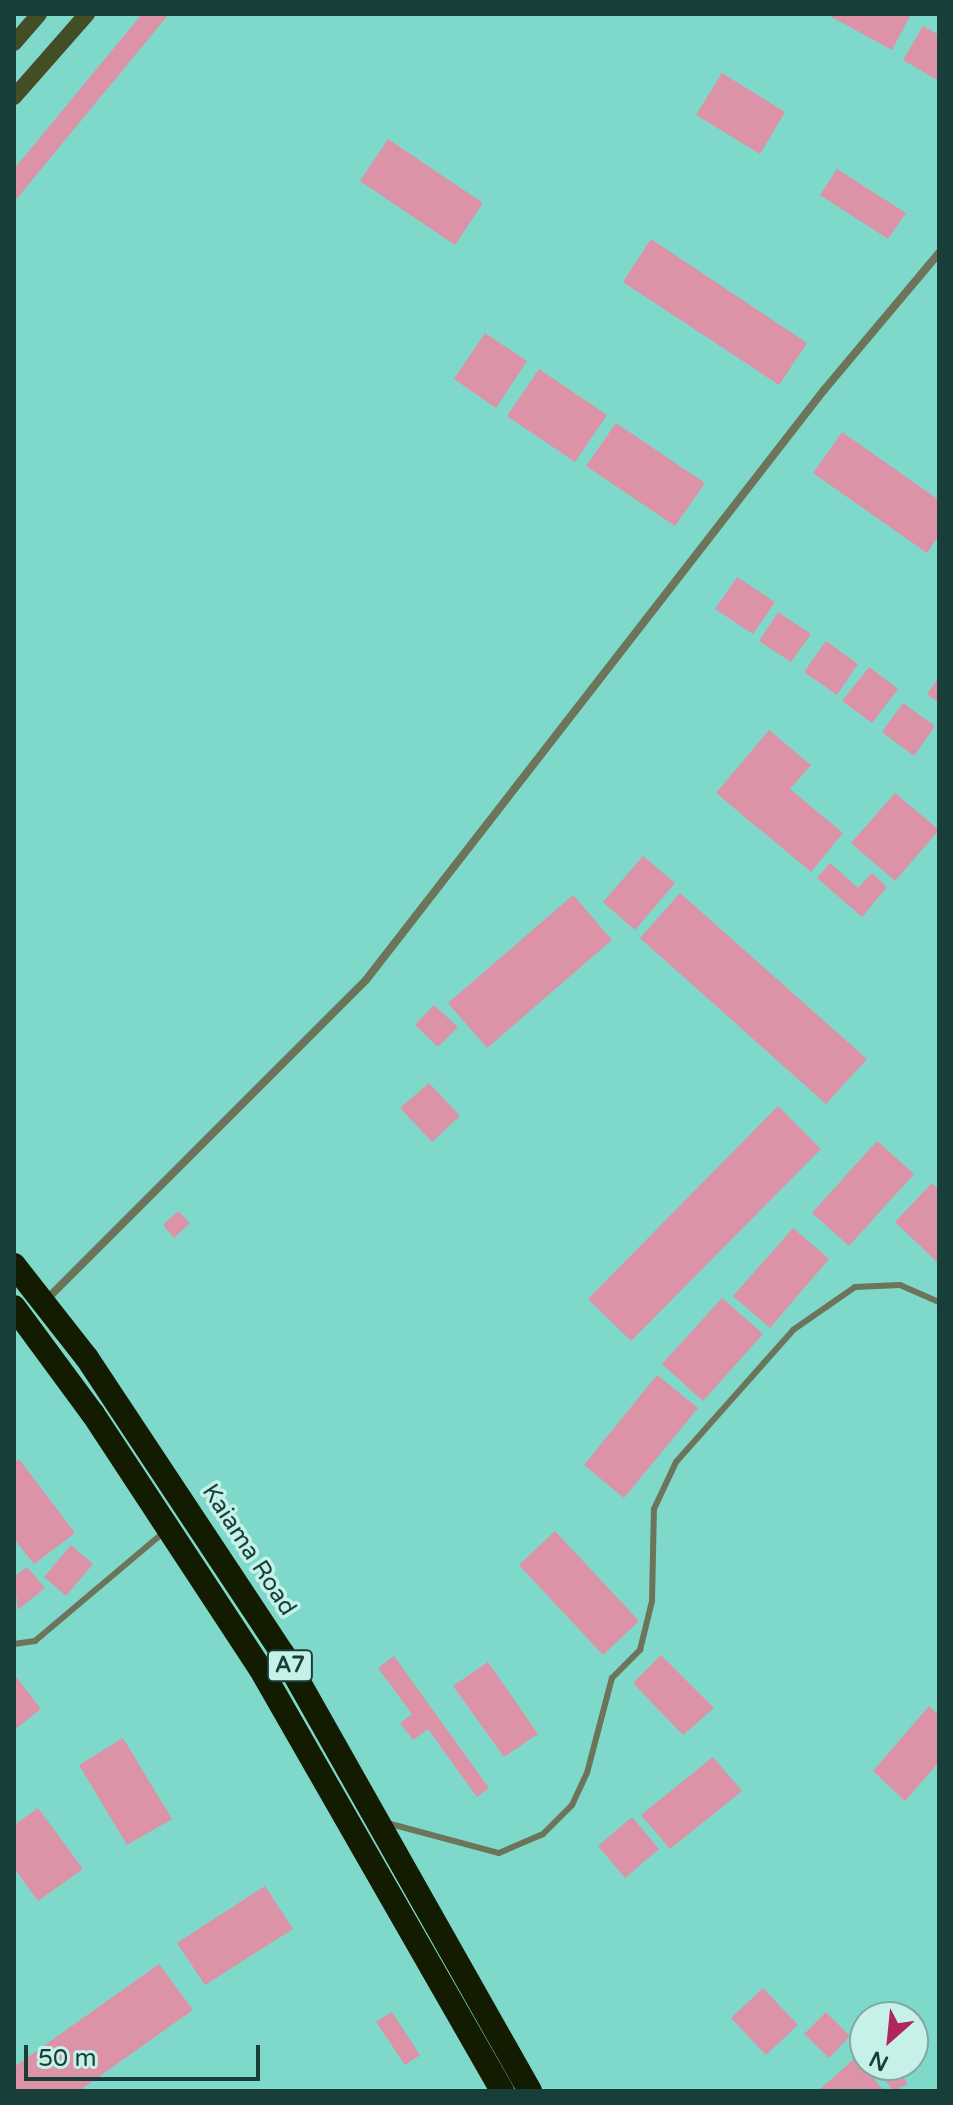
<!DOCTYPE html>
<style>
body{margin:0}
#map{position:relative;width:953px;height:2105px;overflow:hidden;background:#7ed9ca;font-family:"Varela Round",sans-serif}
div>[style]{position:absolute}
.building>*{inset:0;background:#dc93a7}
.lane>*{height:6px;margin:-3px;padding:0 3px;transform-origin:3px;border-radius:3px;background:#6c745a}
.street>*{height:8px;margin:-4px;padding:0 4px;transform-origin:4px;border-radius:4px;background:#6c745a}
.secondary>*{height:16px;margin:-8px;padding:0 8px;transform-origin:8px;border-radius:8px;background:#434e26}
.highway>*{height:24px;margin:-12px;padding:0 12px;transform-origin:12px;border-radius:12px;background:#131b00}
span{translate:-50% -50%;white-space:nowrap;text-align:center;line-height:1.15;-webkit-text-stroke:7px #c6f1e8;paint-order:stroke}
.shield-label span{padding:2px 6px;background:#c6f1e8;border:2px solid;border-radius:6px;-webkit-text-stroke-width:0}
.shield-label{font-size:22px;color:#173e38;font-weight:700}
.street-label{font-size:24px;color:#173e38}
.frame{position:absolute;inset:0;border:16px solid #173e38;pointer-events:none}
.north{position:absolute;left:849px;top:2001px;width:80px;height:80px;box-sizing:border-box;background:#c6f1e8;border:2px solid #80a9a2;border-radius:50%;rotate:207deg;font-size:22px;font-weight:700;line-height:32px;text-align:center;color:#173e38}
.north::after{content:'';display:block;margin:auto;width:28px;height:36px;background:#b1255e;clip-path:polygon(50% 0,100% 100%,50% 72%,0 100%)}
.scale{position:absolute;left:24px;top:2045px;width:236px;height:36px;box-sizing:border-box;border:4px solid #173e38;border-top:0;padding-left:10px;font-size:24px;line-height:28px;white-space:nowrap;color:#173e38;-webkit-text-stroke:6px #c6f1e8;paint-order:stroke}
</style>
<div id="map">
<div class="building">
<div style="clip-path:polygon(142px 14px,169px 14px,14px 202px,14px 169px)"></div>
<div style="clip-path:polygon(826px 14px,911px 14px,892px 50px)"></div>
<div style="clip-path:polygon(923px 26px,939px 35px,939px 81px,903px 60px)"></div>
<div style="clip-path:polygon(722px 73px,785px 112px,760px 154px,696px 115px)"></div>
<div style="clip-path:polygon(388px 139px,483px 203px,455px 245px,360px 181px)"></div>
<div style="clip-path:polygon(837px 169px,906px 213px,888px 239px,820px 195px)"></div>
<div style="clip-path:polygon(651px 239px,807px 343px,779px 385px,623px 282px)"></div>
<div style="clip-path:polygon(485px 333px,527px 361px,496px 408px,454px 379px)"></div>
<div style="clip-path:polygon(539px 369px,607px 415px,575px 462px,507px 416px)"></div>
<div style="clip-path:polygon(616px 423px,705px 483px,675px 526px,586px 466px)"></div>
<div style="clip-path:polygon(842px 432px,939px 500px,939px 535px,927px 553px,813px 473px)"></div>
<div style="clip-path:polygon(737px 577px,775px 602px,753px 634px,715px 609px)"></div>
<div style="clip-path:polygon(778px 612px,811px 634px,791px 662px,759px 641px)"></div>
<div style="clip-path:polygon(826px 641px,858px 664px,837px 695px,804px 672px)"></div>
<div style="clip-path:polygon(869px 667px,898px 689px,872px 723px,842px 701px)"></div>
<div style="clip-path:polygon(939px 677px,939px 703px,927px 694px)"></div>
<div style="clip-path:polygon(903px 703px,935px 726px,914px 756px,882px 732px)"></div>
<div style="clip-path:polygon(769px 730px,811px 765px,790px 789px,843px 833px,811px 872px,716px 793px)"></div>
<div style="clip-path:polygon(895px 793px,939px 830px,895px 881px,851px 843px)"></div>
<div style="clip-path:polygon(643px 856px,675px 883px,635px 930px,603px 902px)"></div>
<div style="clip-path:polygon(830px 863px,858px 888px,872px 873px,887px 887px,862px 917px,817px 878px)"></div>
<div style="clip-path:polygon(680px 893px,867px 1059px,826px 1104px,640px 938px)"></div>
<div style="clip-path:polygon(573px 895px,612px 940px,487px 1048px,448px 1003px)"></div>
<div style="clip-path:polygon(434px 1005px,458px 1027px,438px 1047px,415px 1025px)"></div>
<div style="clip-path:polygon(429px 1083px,460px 1116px,432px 1142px,400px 1108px)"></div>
<div style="clip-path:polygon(778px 1106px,821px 1149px,631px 1341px,588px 1299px)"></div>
<div style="clip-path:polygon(877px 1141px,914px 1174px,849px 1246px,812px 1213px)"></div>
<div style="clip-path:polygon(932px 1183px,939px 1190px,939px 1264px,895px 1222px)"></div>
<div style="clip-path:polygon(178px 1211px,190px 1223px,174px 1238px,163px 1225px)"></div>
<div style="clip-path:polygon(793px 1228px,829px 1259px,770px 1328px,733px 1296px)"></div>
<div style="clip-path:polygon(722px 1298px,763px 1334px,703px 1401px,662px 1364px)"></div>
<div style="clip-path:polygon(657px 1375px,698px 1408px,624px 1498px,584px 1465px)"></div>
<div style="clip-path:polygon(19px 1459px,75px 1533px,34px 1564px,14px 1539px,14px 1463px)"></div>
<div style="clip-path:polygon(555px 1531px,639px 1621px,603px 1655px,519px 1565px)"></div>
<div style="clip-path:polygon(71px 1545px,93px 1564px,66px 1596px,44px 1577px)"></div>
<div style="clip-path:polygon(27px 1567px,45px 1588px,18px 1610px,14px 1577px)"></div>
<div style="clip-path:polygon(661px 1655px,714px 1708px,683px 1735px,633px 1683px)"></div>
<div style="clip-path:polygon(394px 1656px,489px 1788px,477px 1797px,428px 1729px,413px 1740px,400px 1723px,412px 1714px,378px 1668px)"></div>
<div style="clip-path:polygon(488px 1662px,538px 1734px,504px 1757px,453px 1686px)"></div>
<div style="clip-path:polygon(17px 1678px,41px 1709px,14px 1730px,14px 1680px)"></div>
<div style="clip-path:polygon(929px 1706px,939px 1715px,939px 1762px,905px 1801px,873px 1771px)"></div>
<div style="clip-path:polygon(123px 1738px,172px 1819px,127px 1845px,79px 1765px)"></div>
<div style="clip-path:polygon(713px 1757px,742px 1791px,670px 1849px,641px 1815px)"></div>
<div style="clip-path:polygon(38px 1808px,83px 1869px,38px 1901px,14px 1868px,14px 1825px)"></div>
<div style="clip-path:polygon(632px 1817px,659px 1849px,625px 1878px,598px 1846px)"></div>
<div style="clip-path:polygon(265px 1886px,293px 1929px,205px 1985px,177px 1943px)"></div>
<div style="clip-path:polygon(159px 1964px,193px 2010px,79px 2091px,14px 2091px,14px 2067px)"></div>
<div style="clip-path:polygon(763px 1988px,798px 2025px,766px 2055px,731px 2018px)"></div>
<div style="clip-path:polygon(392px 2012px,420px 2055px,405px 2065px,376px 2022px)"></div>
<div style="clip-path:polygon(826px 2012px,850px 2036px,829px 2058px,804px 2034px)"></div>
<div style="clip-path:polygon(856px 2057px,884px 2091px,818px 2091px)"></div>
<div style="clip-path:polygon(889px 2065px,894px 2065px,908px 2084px,893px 2091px,880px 2073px)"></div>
</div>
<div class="lane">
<div style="left:14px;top:1644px;width:21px;rotate:-8deg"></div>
<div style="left:35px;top:1641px;width:169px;rotate:-40.2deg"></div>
<div style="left:387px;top:1823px;width:116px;rotate:15deg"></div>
<div style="left:499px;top:1853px;width:48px;rotate:-23.4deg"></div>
<div style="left:543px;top:1834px;width:41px;rotate:-45deg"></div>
<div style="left:572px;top:1805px;width:35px;rotate:-65deg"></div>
<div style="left:587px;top:1773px;width:98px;rotate:-75.3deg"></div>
<div style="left:612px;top:1678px;width:40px;rotate:-45deg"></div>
<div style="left:640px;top:1650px;width:50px;rotate:-76.2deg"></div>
<div style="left:652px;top:1601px;width:92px;rotate:-88.8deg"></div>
<div style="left:654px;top:1509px;width:52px;rotate:-64.9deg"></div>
<div style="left:676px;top:1462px;width:176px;rotate:-48.4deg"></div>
<div style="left:793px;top:1330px;width:75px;rotate:-34.7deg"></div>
<div style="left:855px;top:1287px;width:45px;rotate:-2.5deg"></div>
<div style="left:900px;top:1285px;width:43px;rotate:23.6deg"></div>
</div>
<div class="street">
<div style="left:45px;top:1301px;width:454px;rotate:-45deg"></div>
<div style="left:366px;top:980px;width:747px;rotate:-52.18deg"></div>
<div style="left:824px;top:390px;width:179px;rotate:-50deg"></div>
</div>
<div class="secondary">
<div style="left:14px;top:43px;width:38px;rotate:-49deg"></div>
<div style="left:14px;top:97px;width:111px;rotate:-48.7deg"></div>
</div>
<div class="highway">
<div style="left:14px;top:1265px;width:118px;rotate:51.9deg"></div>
<div style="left:87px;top:1358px;width:355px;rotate:56.5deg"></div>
<div style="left:283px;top:1654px;width:502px;rotate:60.52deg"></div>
<div style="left:14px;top:1307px;width:133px;rotate:53.6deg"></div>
<div style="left:93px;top:1414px;width:304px;rotate:56.7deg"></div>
<div style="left:260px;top:1668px;width:487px;rotate:60.2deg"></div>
</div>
<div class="shield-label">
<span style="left:290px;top:1666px">A7</span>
</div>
<div class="street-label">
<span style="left:249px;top:1550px;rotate:57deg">Kaiama Road</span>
</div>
<div class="frame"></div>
<div class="north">N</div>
<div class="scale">50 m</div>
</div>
